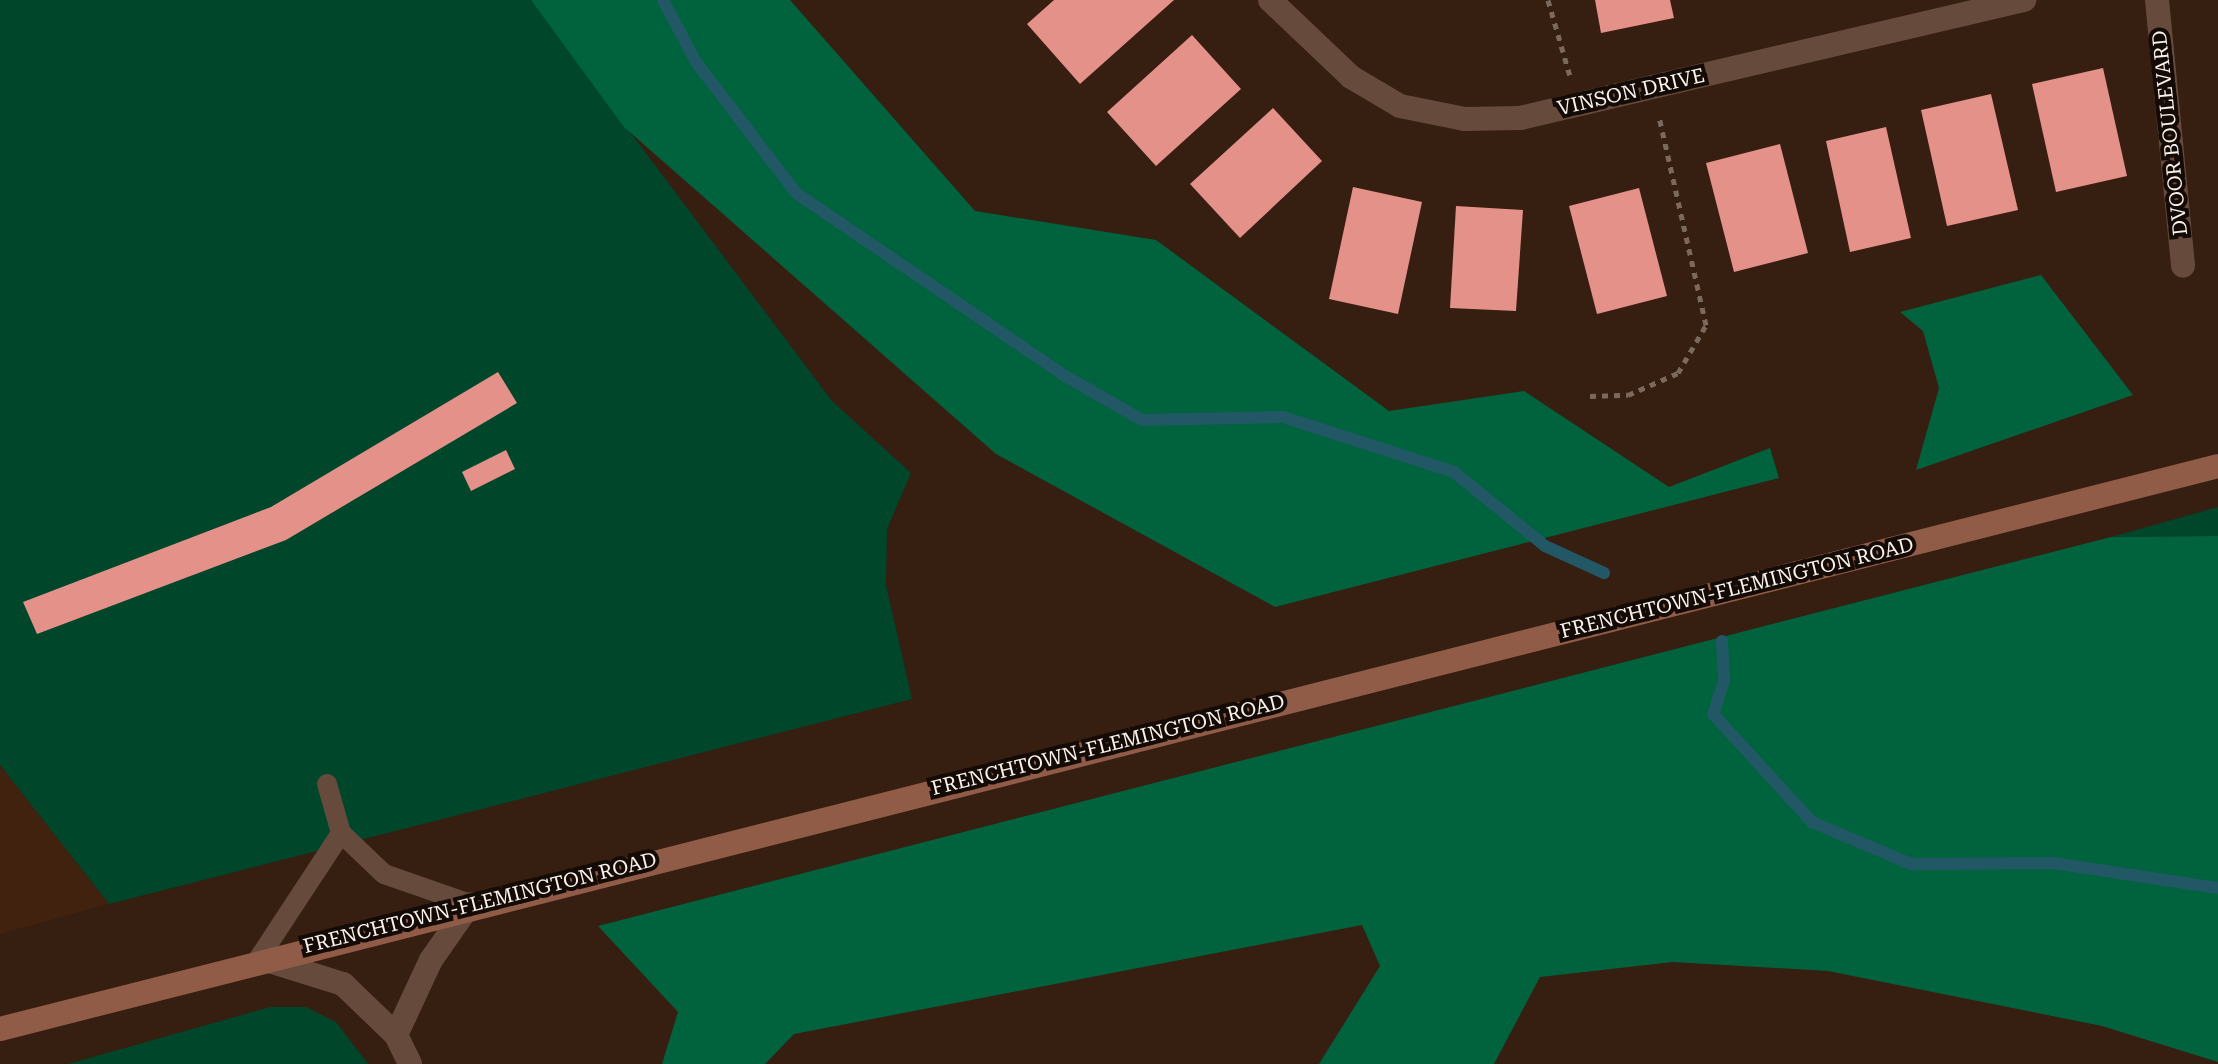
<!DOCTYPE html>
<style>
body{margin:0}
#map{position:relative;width:2218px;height:1064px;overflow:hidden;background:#361e10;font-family:"Roboto Serif",serif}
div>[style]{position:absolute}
.built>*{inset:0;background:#40220f}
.green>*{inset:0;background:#00462b}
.forest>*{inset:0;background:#00633e}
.stream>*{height:12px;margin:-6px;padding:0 6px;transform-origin:6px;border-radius:6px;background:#225866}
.building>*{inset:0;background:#e49189}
.path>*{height:5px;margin-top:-2.5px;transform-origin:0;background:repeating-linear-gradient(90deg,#7c695e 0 6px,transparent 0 12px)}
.lane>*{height:20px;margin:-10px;padding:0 10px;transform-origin:10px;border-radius:10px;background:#664b3c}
.street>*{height:24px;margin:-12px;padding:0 12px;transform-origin:12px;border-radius:12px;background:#664b3c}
.secondary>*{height:24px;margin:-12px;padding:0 12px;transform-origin:12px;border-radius:12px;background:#905c48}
span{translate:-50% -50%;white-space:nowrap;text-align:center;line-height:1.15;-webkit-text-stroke:8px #150b06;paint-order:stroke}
.street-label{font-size:20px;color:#fdf3ed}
</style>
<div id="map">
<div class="built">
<div style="clip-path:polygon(0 765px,109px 904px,0 934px)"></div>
</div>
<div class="green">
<div style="clip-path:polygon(0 0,531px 0,832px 401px,911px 473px,887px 529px,886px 585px,912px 699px,109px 904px,0 765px)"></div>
<div style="clip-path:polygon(2218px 507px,2218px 536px,2111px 537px)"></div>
<div style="clip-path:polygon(270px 1007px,306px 1007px,336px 1022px,368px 1064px,68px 1064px)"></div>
</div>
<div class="forest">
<div style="clip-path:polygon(531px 0,790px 0,975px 211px,1156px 240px,1389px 411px,1524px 391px,1669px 487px,1770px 448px,1779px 478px,1275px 607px,996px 454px,624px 127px)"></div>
<div style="clip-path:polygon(2041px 275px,2133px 395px,1916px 470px,1939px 388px,1923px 331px,1900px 312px)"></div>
<div style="clip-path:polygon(2218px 536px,2218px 1062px,2102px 1026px,1828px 971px,1673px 962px,1540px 977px,1494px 1064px,1319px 1064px,1380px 966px,1362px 925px,794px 1034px,765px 1064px,662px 1064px,678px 1012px,598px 926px,2111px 537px)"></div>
</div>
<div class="stream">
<div style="left:663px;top:0;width:70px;rotate:62deg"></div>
<div style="left:696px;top:62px;width:165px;rotate:52.6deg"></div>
<div style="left:796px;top:193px;width:328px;rotate:34.2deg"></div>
<div style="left:1067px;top:377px;width:86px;rotate:29.8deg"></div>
<div style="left:1142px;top:420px;width:141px;rotate:-1.2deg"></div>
<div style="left:1283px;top:417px;width:180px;rotate:17.8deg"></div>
<div style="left:1454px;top:472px;width:117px;rotate:39.1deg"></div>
<div style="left:1545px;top:546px;width:65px;rotate:24.6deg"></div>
<div style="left:1722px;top:641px;width:40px;rotate:87.1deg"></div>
<div style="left:1724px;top:681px;width:35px;rotate:108deg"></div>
<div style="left:1713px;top:714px;width:147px;rotate:47.5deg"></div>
<div style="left:1812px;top:822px;width:108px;rotate:23deg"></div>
<div style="left:1911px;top:864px;width:142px;rotate:-0.4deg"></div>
<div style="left:2053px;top:863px;width:167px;rotate:8.6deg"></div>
</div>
<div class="building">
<div style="clip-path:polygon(1054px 0,1174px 0,1080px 84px,1027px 24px)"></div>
<div style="clip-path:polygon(1595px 0,1670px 0,1674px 18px,1601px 33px)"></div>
<div style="clip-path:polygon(1192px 35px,1241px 89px,1156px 166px,1107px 112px)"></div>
<div style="clip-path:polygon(2103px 68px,2127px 176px,2056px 192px,2032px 84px)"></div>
<div style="clip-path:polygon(1991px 94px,2018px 210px,1947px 226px,1921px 110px)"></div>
<div style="clip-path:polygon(1273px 108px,1322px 161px,1240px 238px,1190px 184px)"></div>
<div style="clip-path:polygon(1886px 127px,1911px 238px,1850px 252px,1826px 141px)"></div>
<div style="clip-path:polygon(1780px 144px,1808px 253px,1734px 272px,1706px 163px)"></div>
<div style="clip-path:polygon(1353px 187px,1422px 202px,1398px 314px,1329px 299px)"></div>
<div style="clip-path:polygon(1639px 188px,1667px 296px,1597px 314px,1569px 206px)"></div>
<div style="clip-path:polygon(1456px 206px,1523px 210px,1516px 311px,1450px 308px)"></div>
<div style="clip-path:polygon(498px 372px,517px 403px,286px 540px,37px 634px,23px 602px,271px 507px)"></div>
<div style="clip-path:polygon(506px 450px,515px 469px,471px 491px,462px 472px)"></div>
</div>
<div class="path">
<div style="left:1548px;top:0;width:79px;rotate:73.9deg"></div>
<div style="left:1590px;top:396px;width:38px;rotate:-2deg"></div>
<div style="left:1628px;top:395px;width:55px;rotate:-23.7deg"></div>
<div style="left:1678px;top:373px;width:56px;rotate:-59.7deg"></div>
<div style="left:1706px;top:325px;width:214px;rotate:-102.7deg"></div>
</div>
<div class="lane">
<div style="left:327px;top:784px;width:51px;rotate:74.1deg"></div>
<div style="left:341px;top:833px;width:59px;rotate:43.6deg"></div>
<div style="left:384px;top:874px;width:91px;rotate:19.2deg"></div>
<div style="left:259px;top:958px;width:149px;rotate:-56.7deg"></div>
</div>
<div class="street">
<div style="left:1270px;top:0;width:112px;rotate:43.5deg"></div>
<div style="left:1351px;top:77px;width:57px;rotate:30.6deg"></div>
<div style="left:1400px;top:106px;width:66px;rotate:11.3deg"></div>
<div style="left:1465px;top:119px;width:55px;rotate:-1deg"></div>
<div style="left:1520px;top:118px;width:518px;rotate:-13.18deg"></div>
<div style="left:2157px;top:0;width:267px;rotate:84.4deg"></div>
<div style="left:263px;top:959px;width:84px;rotate:17.4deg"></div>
<div style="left:343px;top:984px;width:74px;rotate:43.9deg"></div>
<div style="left:396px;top:1035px;width:32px;rotate:64deg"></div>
<div style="left:396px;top:1035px;width:83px;rotate:-65deg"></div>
<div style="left:431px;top:960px;width:68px;rotate:-55.1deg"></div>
</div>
<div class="secondary">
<div style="left:0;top:1029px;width:2288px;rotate:-14.24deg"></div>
</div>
<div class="street-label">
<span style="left:1631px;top:92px;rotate:-13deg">VINSON DRIVE</span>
<span style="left:2170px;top:133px;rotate:-96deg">DVOOR BOULEVARD</span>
<span style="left:1737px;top:588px;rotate:-14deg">FRENCHTOWN-FLEMINGTON ROAD</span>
<span style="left:1108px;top:745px;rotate:-14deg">FRENCHTOWN-FLEMINGTON ROAD</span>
<span style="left:480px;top:903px;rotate:-14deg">FRENCHTOWN-FLEMINGTON ROAD</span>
</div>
</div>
